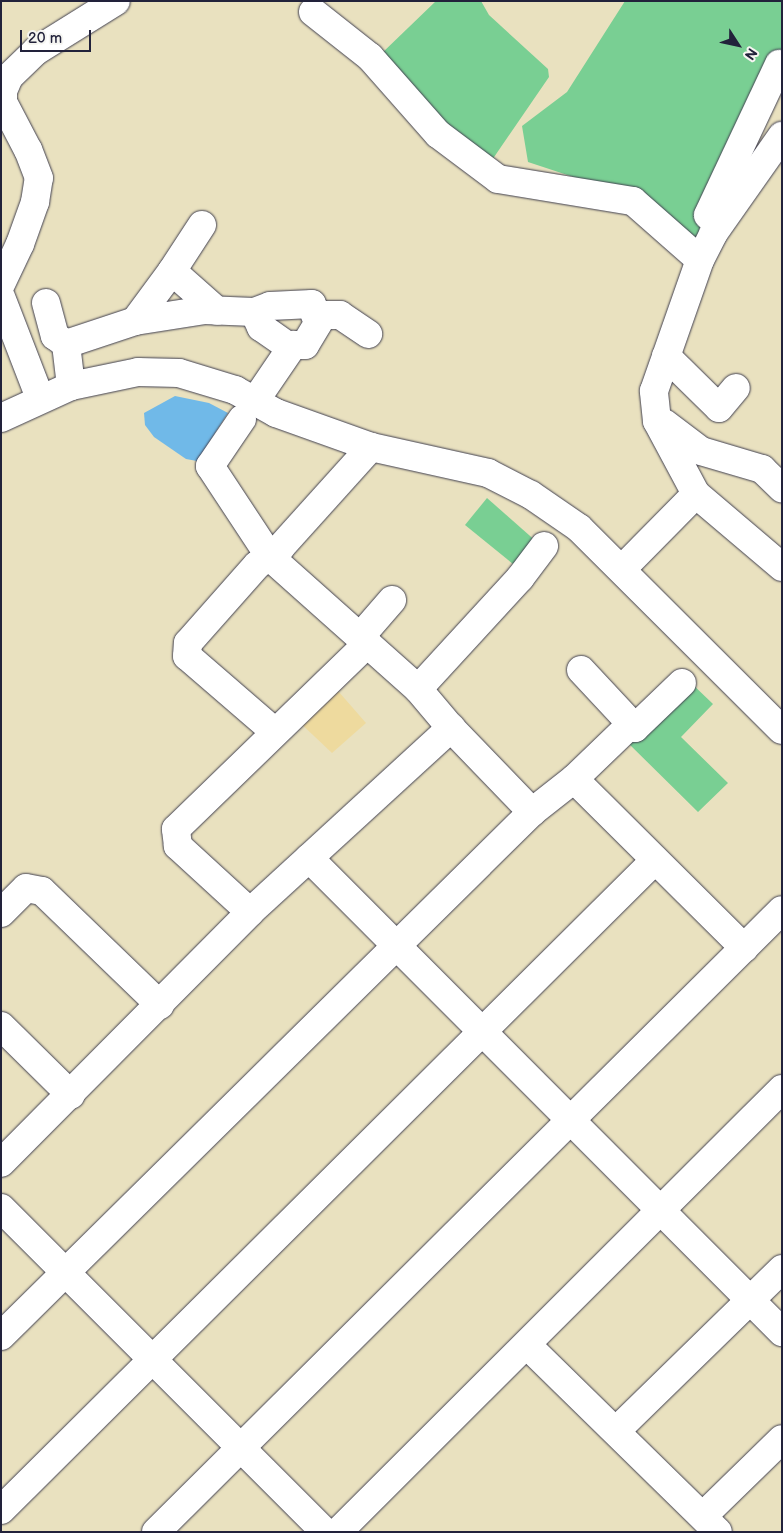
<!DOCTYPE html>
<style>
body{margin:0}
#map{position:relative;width:783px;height:1533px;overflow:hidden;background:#e9e1bf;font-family:"Balsamiq Sans",sans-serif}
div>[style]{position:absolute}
.green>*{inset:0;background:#79cf93}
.sand>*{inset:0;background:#eeda9e}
.water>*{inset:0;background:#70b9e8}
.roads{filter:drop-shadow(0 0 1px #403f4f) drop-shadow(0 0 1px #403f4f)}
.minor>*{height:28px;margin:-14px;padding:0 14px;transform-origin:14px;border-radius:14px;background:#fff}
span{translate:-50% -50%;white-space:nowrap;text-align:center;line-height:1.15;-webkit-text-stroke:5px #f6f6f2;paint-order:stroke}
.frame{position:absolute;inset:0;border:2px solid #22223b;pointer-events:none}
.north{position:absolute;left:713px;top:20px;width:50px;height:50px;-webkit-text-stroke:4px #f6f6f2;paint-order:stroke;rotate:125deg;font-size:14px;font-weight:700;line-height:20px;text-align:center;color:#22223b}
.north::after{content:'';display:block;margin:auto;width:18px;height:22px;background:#22223b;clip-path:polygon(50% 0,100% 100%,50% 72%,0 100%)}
.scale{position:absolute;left:20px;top:30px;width:71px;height:22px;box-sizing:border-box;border:2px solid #22223b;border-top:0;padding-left:6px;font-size:15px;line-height:18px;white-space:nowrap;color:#22223b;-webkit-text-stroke:4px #f6f6f2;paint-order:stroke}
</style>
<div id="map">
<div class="green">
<div style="clip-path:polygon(436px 1px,481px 1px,489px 15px,548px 69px,549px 77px,490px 163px,442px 129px,381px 54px)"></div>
<div style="clip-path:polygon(625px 1px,782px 1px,782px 89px,698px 251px,634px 197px,528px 162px,522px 126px,567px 92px)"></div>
<div style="clip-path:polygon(487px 498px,538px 543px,518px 568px,465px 525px)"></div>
<div style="clip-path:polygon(689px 681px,713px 704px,681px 737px,728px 783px,698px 812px,626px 741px)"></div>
</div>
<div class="sand">
<div style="clip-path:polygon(332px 684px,366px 723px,332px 753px,296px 719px)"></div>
</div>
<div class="water">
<div style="clip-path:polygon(175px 396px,209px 403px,228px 413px,197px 461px,186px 459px,154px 437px,145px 425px,144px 413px)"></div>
</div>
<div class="roads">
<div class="minor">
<div style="left:313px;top:12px;width:73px;rotate:38.3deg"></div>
<div style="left:370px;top:57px;width:103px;rotate:48.6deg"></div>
<div style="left:438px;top:134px;width:75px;rotate:36.9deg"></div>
<div style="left:498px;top:179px;width:137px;rotate:9.3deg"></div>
<div style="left:633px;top:201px;width:89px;rotate:41.4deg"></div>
<div style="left:716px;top:223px;width:11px;rotate:-135deg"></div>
<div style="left:708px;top:215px;width:167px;rotate:-64.8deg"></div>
<div style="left:172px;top:271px;width:55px;rotate:-56.9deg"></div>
<div style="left:1px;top:284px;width:44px;rotate:-64.6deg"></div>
<div style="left:20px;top:244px;width:45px;rotate:-70.3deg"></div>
<div style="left:35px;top:202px;width:24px;rotate:-81deg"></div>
<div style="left:39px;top:178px;width:30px;rotate:-111deg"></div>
<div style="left:28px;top:150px;width:54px;rotate:-117.5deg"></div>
<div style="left:3px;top:102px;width:11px;rotate:-90deg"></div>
<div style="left:3px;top:91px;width:15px;rotate:-67deg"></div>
<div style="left:9px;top:77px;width:37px;rotate:-44deg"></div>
<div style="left:36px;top:51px;width:94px;rotate:-32deg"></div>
<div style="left:1px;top:297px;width:108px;rotate:68.9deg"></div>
<div style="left:46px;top:303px;width:34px;rotate:75deg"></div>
<div style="left:55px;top:336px;width:14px;rotate:36deg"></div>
<div style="left:315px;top:315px;width:25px"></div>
<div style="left:340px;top:315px;width:34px;rotate:34deg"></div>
<div style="left:135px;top:321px;width:62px;rotate:-53.5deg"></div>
<div style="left:172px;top:271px;width:60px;rotate:41.6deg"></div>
<div style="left:666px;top:356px;width:74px;rotate:44.5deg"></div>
<div style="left:719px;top:408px;width:26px;rotate:-50deg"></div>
<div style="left:71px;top:386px;width:42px;rotate:-96.8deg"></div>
<div style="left:66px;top:344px;width:73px;rotate:-18.4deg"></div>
<div style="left:135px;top:321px;width:71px;rotate:-8.9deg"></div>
<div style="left:205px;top:310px;width:49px;rotate:2.3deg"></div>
<div style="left:254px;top:312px;width:17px;rotate:65deg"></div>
<div style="left:261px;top:327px;width:32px;rotate:35deg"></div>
<div style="left:287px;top:345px;width:18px"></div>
<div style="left:305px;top:345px;width:26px;rotate:-59deg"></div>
<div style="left:318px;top:323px;width:20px;rotate:-108deg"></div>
<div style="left:312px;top:304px;width:42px;rotate:177.3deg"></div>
<div style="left:270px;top:306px;width:17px;rotate:159deg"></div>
<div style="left:255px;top:401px;width:68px;rotate:-55.8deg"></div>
<div style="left:1px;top:418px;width:77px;rotate:-24.6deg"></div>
<div style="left:71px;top:386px;width:68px;rotate:-11.8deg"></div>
<div style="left:138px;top:372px;width:41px;rotate:1.4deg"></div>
<div style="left:179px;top:373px;width:59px;rotate:16.9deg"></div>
<div style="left:235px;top:390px;width:47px;rotate:29.3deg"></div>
<div style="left:276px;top:413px;width:101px;rotate:19.7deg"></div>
<div style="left:371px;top:447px;width:120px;rotate:12.5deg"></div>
<div style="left:488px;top:473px;width:48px;rotate:27.1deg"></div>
<div style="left:531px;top:495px;width:58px;rotate:34.5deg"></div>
<div style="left:579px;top:528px;width:286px;rotate:44.9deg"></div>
<div style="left:242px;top:419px;width:57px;rotate:124.2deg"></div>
<div style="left:210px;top:466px;width:109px;rotate:56.6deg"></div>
<div style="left:270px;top:557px;width:198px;rotate:41.7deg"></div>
<div style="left:418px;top:689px;width:51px;rotate:49.8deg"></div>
<div style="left:451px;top:728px;width:117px;rotate:46deg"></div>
<div style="left:664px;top:423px;width:46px;rotate:37.1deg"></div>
<div style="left:701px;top:451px;width:64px;rotate:16.4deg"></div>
<div style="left:762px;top:469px;width:28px;rotate:44deg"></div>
<div style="left:696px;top:494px;width:113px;rotate:40.3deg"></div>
<div style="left:622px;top:569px;width:105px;rotate:-45.4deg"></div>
<div style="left:696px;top:494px;width:83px;rotate:-118.1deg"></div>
<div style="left:657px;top:421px;width:30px;rotate:-96deg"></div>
<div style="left:654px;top:391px;width:139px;rotate:-70.7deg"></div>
<div style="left:700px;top:260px;width:29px;rotate:-63deg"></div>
<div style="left:713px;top:234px;width:120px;rotate:-54.9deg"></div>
<div style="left:360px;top:637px;width:49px;rotate:-49.1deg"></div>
<div style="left:581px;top:670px;width:79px;rotate:47deg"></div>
<div style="left:418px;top:689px;width:151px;rotate:-47.4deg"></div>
<div style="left:520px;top:578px;width:40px;rotate:-53deg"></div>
<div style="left:275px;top:732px;width:116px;rotate:-139.2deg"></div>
<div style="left:187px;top:656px;width:13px;rotate:-86deg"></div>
<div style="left:188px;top:643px;width:104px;rotate:-48.5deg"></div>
<div style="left:257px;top:565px;width:29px;rotate:-36deg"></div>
<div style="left:280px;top:548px;width:136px;rotate:-48deg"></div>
<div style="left:574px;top:779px;width:240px;rotate:44.8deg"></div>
<div style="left:309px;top:858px;width:670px;rotate:45.06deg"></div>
<div style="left:250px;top:912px;width:98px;rotate:-137.5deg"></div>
<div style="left:178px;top:846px;width:17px;rotate:-97deg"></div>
<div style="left:176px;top:829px;width:267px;rotate:-44.1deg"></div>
<div style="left:1px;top:913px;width:35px;rotate:-45deg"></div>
<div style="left:26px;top:888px;width:16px;rotate:11deg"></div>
<div style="left:42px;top:891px;width:164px;rotate:44deg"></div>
<div style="left:1px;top:1026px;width:98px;rotate:44.6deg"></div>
<div style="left:1px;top:1163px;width:354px;rotate:-45.2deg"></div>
<div style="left:250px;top:912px;width:273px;rotate:-42.5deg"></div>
<div style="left:1px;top:1208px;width:458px;rotate:45deg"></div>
<div style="left:1px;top:1336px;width:746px;rotate:-44.62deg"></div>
<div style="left:532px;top:812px;width:53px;rotate:-38.2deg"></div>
<div style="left:574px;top:779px;width:75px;rotate:-43.9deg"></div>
<div style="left:628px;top:727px;width:7px;rotate:8deg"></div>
<div style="left:635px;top:728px;width:65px;rotate:-43.8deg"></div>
<div style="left:527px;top:1345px;width:267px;rotate:44.4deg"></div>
<div style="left:616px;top:1431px;width:232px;rotate:-44.3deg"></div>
<div style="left:1px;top:1510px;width:922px;rotate:-44.82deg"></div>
<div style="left:703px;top:1516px;width:110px;rotate:-44.3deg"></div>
<div style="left:156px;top:1532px;width:882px;rotate:-44.82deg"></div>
<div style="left:338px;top:1532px;width:627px;rotate:-44.94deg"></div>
</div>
</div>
<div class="frame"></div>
<div class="north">N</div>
<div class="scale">20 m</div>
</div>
